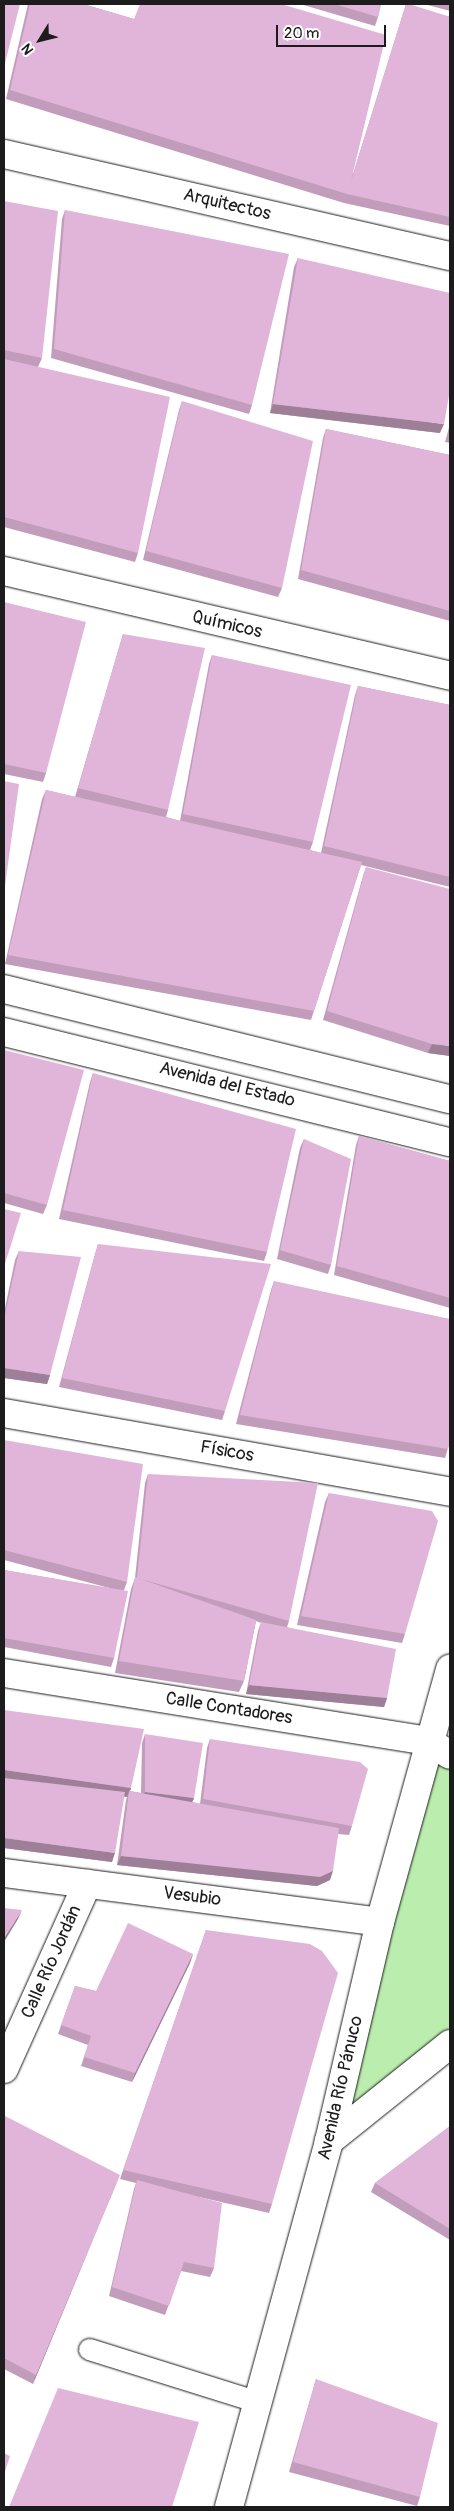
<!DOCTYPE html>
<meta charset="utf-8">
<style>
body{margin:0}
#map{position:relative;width:454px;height:2511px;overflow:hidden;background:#fff;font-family:Pangolin,sans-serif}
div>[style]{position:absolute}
.green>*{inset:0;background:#baedae}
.roads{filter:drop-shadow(0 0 1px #1c1c1c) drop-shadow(0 0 1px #1c1c1c)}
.lane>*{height:21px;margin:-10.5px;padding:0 10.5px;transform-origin:10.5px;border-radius:10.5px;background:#fff}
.street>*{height:28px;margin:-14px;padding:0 14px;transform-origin:14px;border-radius:14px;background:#fff}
.secondary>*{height:28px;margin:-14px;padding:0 14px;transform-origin:14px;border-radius:14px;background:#fff}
.wall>*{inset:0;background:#c29cbb}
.shaded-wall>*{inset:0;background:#9e7f98}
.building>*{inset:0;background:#e1b5d9}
span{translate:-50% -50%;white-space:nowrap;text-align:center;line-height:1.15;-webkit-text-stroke:4.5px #fff;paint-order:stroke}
.street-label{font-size:18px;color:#1c1c1c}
.frame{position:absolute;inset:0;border:5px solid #1c1c1c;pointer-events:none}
.north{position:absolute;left:15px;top:15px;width:50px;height:50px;-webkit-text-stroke:4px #fff;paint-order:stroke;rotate:234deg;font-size:14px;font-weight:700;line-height:20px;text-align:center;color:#1c1c1c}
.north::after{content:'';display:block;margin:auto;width:18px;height:22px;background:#1c1c1c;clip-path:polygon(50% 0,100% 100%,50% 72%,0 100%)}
.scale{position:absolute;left:276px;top:25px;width:110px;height:22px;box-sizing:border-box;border:2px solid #1c1c1c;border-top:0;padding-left:6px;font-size:15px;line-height:18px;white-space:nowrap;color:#1c1c1c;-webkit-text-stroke:4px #fff;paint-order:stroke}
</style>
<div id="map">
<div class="green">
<div style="clip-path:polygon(428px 1741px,450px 1756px,450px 2044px,329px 2141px)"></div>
</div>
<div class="roads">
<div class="lane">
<div style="left:89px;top:2349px;width:177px;rotate:17.4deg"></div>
</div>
<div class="street">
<div style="left:4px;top:154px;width:458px;rotate:12.9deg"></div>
<div style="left:4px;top:571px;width:458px;rotate:13.2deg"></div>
<div style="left:4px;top:1413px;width:453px;rotate:10deg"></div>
<div style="left:4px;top:1673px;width:429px;rotate:9.1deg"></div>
<div style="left:428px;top:1741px;width:26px;rotate:32deg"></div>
<div style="left:4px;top:1873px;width:379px;rotate:7.4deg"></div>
<div style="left:4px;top:2069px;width:203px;rotate:-65.8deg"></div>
</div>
<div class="secondary">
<div style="left:4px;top:989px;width:459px;rotate:13.9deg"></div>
<div style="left:4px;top:1032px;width:459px;rotate:13.9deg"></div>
<div style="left:329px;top:2141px;width:155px;rotate:-38.7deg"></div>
<div style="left:229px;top:2507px;width:379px;rotate:-74.7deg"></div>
<div style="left:329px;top:2141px;width:225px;rotate:-76.9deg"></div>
<div style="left:380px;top:1922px;width:263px;rotate:-74.5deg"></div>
</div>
</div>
<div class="wall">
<div style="clip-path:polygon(28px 4px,83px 4px,134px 19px,353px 174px,406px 4px,450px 17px,450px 226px,344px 203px,6px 99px)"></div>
<div style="clip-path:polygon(300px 4px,381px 4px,378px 17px,375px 26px)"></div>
<div style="clip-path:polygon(424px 4px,450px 4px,450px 11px)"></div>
<div style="clip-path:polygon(4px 201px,42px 358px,38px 367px,138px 553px,135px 562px,4px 527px)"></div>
<div style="clip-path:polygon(65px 210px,252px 405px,249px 414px,51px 358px,62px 219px)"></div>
<div style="clip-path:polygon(298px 258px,440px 433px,270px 413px,294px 267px)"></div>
<div style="clip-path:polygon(182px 401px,282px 588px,278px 597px,143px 560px,179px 410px)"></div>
<div style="clip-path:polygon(450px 424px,450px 443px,445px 442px)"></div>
<div style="clip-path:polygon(326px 429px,450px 455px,450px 621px,298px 579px,323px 438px)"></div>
<div style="clip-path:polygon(4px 602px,46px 773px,43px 782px,4px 774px)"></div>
<div style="clip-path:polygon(123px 634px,168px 810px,166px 817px,180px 821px,209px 664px,212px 655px,313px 842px,310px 850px,321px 853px,355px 695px,358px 686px,450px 705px,450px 887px,361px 865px,311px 1020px,5px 964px,42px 799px,46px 790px,75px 797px)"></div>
<div style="clip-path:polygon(366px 867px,450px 1056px,428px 1053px,323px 1020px,363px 876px)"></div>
<div style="clip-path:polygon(4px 1050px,47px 1205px,43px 1214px,4px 1203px)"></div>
<div style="clip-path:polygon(93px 1073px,267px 1252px,264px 1261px,59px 1219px,90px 1082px)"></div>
<div style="clip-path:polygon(359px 1136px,450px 1161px,450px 1308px,334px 1275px,356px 1145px)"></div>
<div style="clip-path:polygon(304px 1139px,331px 1265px,328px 1274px,277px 1259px,300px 1148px)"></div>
<div style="clip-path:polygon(98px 1244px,225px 1411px,222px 1420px,59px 1387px,95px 1254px)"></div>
<div style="clip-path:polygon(19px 1251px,50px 1375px,47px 1384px,4px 1378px,4px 1313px,15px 1260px)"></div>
<div style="clip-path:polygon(274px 1281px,450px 1441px,445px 1458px,236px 1424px,271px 1290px)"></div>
<div style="clip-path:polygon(4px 1440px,127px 1582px,124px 1590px,114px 1658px,111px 1667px,4px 1647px,4px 1570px,113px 1589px,4px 1560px)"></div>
<div style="clip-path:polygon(148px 1474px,289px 1621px,287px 1627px,387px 1698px,384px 1707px,246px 1694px,258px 1631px,261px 1623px,256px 1621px,244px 1681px,239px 1692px,115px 1673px,131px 1589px,135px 1578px,145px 1483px)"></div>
<div style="clip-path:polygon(329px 1493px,405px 1634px,402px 1643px,297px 1625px,325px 1502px)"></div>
<div style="clip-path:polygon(4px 1710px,131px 1788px,130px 1791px,141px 1793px,142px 1743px,145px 1734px,194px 1798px,192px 1802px,200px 1804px,207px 1748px,210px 1739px,352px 1826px,349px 1835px,338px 1834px,330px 1880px,317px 1886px,117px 1865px,126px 1800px,127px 1797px,124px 1796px,112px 1862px,4px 1848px)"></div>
<div style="clip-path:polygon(206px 1930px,272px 2204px,269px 2213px,199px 2197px,214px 2268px,210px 2277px,181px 2271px,165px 2315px,109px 2296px,134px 2189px,136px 2183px,120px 2179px)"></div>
<div style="clip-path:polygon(193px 1954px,190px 1963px,132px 2082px,81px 2066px,88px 2045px,58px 2034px,75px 1986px,96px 1991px)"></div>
<div style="clip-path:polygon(4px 2119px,116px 2184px,33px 2384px,4px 2369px)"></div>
<div style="clip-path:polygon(450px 2126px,450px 2240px,371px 2192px,375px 2183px)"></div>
<div style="clip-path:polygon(316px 2379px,420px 2497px,417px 2506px,289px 2472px)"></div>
</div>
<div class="shaded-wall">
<div style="clip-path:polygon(273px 404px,444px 424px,440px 433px,270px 413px)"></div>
<div style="clip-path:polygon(432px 1044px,450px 1046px,450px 1056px,428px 1053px)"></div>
<div style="clip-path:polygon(4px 1368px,50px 1375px,47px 1384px,4px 1378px)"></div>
<div style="clip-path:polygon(249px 1685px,387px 1698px,384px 1707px,246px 1694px)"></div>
<div style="clip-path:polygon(4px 1770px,131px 1788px,128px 1796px,129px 1791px,127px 1797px,4px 1779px)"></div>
<div style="clip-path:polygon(145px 1792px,194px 1798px,190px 1807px,141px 1801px)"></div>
<div style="clip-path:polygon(4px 1838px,115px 1853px,112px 1862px,4px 1848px)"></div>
<div style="clip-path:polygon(121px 1856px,333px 1871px,330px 1880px,317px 1886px,117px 1865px)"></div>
<div style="clip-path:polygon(22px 1910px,18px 1919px,4px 1942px,4px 1938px)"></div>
<div style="clip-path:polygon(193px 1954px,190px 1963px,132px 2082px,135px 2073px)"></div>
<div style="clip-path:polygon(120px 2175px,116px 2184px,33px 2384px,36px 2375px)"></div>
</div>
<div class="building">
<div style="clip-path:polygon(4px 4px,20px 4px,4px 67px)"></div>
<div style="clip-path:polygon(30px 4px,83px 4px,134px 19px,140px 4px,281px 4px,386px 35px,351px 181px,406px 4px,409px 4px,450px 17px,450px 217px,347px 194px,10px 90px)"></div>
<div style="clip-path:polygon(334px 4px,381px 4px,378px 17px)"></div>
<div style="clip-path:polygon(4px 201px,58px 211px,42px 358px,4px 350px)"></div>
<div style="clip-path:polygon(65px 210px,289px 254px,252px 405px,54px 349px)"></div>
<div style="clip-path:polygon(298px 258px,450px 293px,450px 390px,444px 424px,273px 404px)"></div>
<div style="clip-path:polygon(4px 359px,170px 397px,138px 553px,4px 517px)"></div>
<div style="clip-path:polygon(182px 401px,313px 441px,282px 588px,146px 551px)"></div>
<div style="clip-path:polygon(326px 429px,450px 455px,450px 611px,301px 570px)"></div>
<div style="clip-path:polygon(4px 602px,86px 622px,46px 773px,4px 764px)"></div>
<div style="clip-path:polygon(123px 634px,205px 648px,168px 810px,78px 788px)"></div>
<div style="clip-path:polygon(212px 655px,351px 685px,313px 842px,183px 814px)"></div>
<div style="clip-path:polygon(358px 686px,450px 705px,450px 877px,324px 846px)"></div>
<div style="clip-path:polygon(4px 781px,19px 784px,4px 893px)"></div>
<div style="clip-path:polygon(46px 790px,362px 862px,314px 1011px,8px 955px)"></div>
<div style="clip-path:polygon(366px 867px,450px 889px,450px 1046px,432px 1044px,327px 1011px)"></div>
<div style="clip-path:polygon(4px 1050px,84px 1070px,47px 1205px,4px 1193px)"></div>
<div style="clip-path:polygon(93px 1073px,296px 1129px,267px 1252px,63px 1210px)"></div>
<div style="clip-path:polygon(359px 1136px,450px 1161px,450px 1298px,337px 1266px)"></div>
<div style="clip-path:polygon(304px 1139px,351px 1159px,331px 1265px,280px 1250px)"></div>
<div style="clip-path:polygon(4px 1209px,21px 1213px,4px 1267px)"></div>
<div style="clip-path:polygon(98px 1244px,271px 1264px,225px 1411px,62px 1378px)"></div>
<div style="clip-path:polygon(19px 1251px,81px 1257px,50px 1375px,4px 1368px,4px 1319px)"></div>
<div style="clip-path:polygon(274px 1281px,450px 1319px,450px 1441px,448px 1449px,240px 1415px)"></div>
<div style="clip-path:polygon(4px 1440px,143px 1464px,127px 1582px,4px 1550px)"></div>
<div style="clip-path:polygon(148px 1474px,318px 1483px,289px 1621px,137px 1578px)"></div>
<div style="clip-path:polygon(329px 1493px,432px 1511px,438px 1521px,405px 1634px,301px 1616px)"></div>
<div style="clip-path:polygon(4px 1570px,128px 1591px,114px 1658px,4px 1638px)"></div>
<div style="clip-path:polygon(135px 1577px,256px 1620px,244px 1681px,119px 1661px)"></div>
<div style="clip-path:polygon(261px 1622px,396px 1649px,387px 1698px,249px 1685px)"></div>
<div style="clip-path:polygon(4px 1710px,144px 1729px,131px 1788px,4px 1770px)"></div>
<div style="clip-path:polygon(145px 1734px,203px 1743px,194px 1798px,145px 1792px)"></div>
<div style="clip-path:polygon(210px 1739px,360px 1762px,368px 1769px,352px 1826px,203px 1799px)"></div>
<div style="clip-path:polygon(4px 1778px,125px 1792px,115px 1853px,4px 1838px)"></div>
<div style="clip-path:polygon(129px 1791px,339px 1828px,333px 1871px,320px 1877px,121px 1856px)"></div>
<div style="clip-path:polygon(4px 1908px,22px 1910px,4px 1938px)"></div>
<div style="clip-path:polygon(128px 1923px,193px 1954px,135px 2073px,84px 2057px,91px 2036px,61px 2025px,75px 1986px,96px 1991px)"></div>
<div style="clip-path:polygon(206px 1930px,310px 1944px,322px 1951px,338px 1973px,272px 2204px,123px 2170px)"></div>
<div style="clip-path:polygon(5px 2116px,120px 2175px,36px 2375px,4px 2358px,4px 2119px)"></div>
<div style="clip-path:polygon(450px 2126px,450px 2229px,375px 2183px)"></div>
<div style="clip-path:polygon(137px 2180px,222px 2203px,214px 2268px,184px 2262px,169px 2306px,112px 2287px)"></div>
<div style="clip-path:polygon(316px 2379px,438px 2423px,420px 2497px,293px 2462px)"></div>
<div style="clip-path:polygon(58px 2388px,199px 2422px,172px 2507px,9px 2507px)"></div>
<div style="clip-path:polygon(4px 2453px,10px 2456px,4px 2475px)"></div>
</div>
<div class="street-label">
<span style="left:227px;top:205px;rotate:13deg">Arquitectos</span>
<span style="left:227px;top:625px;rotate:13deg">Químicos</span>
<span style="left:227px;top:1085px;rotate:14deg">Avenida del Estado</span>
<span style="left:227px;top:1452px;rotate:10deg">Físicos</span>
<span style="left:229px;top:1709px;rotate:9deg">Calle Contadores</span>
<span style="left:192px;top:1897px;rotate:7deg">Vesubio</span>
<span style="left:52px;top:1962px;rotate:-66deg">Calle Río Jordán</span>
<span style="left:341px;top:2088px;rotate:-77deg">Avenida Río Pánuco</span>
</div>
<div class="frame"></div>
<div class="north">N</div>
<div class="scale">20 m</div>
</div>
